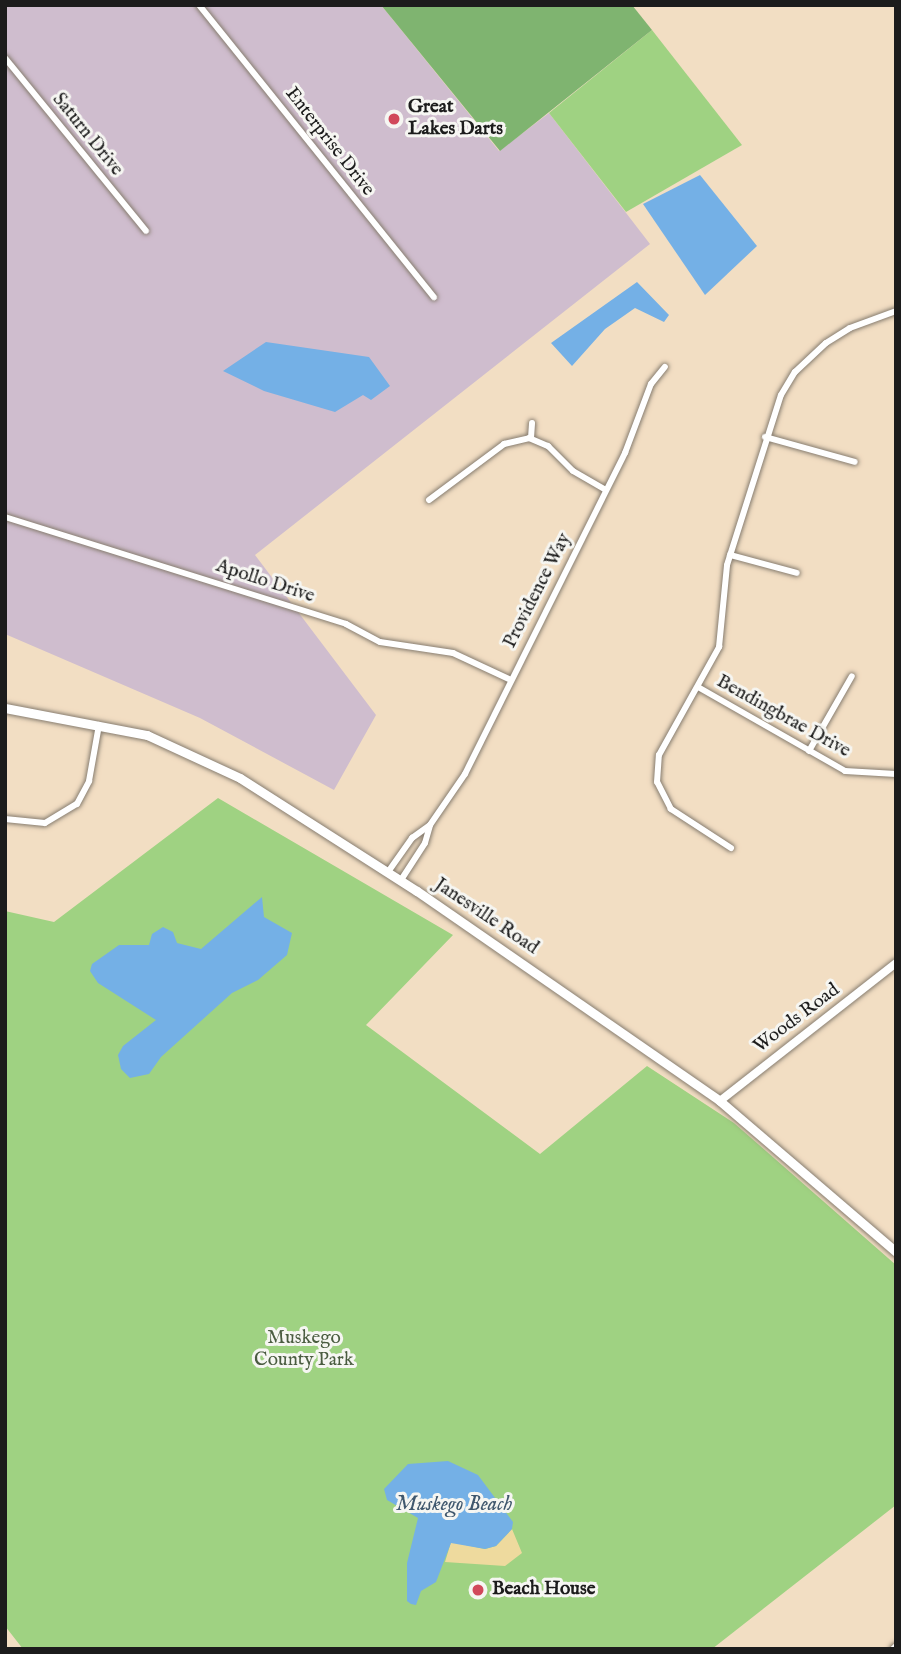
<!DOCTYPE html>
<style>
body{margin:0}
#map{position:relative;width:901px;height:1654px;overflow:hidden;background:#f2dec3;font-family:"IM FELL English",serif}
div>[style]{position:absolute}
.industrial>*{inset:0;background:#cfbdce}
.green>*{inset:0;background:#9fd282}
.forest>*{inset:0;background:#7fb470}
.sand>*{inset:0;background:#eeda9e}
.water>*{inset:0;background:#74b0e6}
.roads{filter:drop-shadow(0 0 2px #877d70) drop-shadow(0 0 2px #877d70)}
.minor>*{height:6px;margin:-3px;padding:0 3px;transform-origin:3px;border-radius:3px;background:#fff}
.tertiary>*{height:8px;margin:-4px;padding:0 4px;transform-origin:4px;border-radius:4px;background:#fff}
.secondary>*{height:9px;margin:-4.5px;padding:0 4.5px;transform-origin:4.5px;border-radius:4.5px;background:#fff}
.dots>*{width:19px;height:19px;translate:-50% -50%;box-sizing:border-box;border:4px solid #f6f6f2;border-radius:50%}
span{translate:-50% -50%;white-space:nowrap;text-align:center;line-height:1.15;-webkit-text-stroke:6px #f6f6f2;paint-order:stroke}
.poi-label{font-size:19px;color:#1c1c1c;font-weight:700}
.left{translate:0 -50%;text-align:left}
.street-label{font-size:19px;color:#1c1c1c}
.park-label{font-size:19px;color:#4a5c40}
.water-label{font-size:21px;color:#3f576d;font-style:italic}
.frame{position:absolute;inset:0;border:7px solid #1c1c1c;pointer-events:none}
</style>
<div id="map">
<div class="industrial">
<div style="clip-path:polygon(5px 5px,381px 5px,499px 151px,549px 113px,650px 244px,255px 555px,376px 715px,334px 790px,200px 718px,5px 634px)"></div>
</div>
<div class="green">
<div style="clip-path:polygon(652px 30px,742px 145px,626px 212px,549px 113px)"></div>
<div style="clip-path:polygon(218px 798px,453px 935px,366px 1025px,540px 1154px,647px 1066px,734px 1123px,896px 1265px,896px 1505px,712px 1649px,23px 1649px,5px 1626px,5px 911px,54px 922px)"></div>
</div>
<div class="forest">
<div style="clip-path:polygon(381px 5px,632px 5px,652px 30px,500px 151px)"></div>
</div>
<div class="sand">
<div style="clip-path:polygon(512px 1529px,522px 1553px,505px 1566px,445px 1562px,451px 1542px,485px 1549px,496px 1546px)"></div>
</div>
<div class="water">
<div style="clip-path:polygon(700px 175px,757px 246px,705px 295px,643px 204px)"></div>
<div style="clip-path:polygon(637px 282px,669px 315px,664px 322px,635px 308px,605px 329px,572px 366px,551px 343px)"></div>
<div style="clip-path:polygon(266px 342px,369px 357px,390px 386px,371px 400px,363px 395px,335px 412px,264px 391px,223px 371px)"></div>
<div style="clip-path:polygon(262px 897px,264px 917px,292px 933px,287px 955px,258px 980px,232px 993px,161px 1057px,149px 1074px,130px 1078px,121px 1069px,118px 1055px,123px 1046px,156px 1020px,98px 983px,90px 971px,92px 964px,119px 945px,149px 945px,152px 934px,163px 927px,173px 932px,177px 943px,201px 949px)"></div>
<div style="clip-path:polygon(448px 1461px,478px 1475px,513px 1522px,512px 1529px,496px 1546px,485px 1549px,451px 1543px,436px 1582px,421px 1591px,416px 1605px,411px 1604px,407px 1601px,407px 1563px,418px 1518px,387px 1500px,384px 1489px,408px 1464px)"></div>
</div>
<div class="roads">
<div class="minor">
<div style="left:199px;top:5px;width:375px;rotate:51.2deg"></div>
<div style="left:5px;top:58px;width:223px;rotate:50.8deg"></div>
<div style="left:765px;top:437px;width:93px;rotate:15.5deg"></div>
<div style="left:531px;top:438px;width:15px;rotate:-86deg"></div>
<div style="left:429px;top:500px;width:94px;rotate:-36.7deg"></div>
<div style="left:504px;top:444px;width:26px;rotate:-13deg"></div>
<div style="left:529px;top:438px;width:21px;rotate:23deg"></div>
<div style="left:548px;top:446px;width:35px;rotate:45deg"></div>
<div style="left:573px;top:471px;width:38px;rotate:30deg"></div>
<div style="left:5px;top:517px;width:357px;rotate:17.4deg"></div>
<div style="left:346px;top:624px;width:38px;rotate:28deg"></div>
<div style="left:380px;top:642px;width:74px;rotate:8.6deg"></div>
<div style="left:453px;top:653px;width:64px;rotate:25deg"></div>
<div style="left:730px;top:555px;width:69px;rotate:15deg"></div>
<div style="left:698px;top:687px;width:169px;rotate:29.7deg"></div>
<div style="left:845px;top:771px;width:51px;rotate:3.4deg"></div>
<div style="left:809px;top:751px;width:86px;rotate:-60.2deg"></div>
<div style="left:5px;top:819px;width:40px;rotate:5.7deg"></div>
<div style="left:45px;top:823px;width:37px;rotate:-31deg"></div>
<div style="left:77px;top:804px;width:26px;rotate:-62deg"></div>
<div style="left:89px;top:781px;width:57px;rotate:-79.9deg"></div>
<div style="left:731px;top:848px;width:72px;rotate:-147deg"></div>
<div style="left:671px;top:809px;width:30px;rotate:-117deg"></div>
<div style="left:657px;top:782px;width:27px;rotate:-86deg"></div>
<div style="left:659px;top:755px;width:124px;rotate:-60.9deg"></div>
<div style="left:719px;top:647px;width:82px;rotate:-84.4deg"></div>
<div style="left:727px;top:565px;width:178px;rotate:-72.4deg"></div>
<div style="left:781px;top:395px;width:27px;rotate:-59deg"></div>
<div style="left:795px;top:372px;width:42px;rotate:-43.1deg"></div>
<div style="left:826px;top:343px;width:28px;rotate:-32deg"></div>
<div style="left:850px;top:328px;width:49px;rotate:-20.3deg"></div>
<div style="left:388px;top:872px;width:42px;rotate:-54.8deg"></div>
<div style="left:412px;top:838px;width:22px;rotate:-36deg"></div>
<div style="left:430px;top:825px;width:62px;rotate:-55.5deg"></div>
<div style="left:465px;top:774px;width:359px;rotate:-63.5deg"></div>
<div style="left:625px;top:453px;width:74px;rotate:-69.4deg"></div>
<div style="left:651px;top:384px;width:22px;rotate:-51deg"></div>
<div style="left:401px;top:880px;width:44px;rotate:-57deg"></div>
<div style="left:425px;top:843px;width:19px;rotate:-74deg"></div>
<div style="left:893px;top:1649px;width:4px;rotate:-45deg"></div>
</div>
<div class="tertiary">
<div style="left:720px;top:1101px;width:224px;rotate:-38.1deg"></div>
</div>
<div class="secondary">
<div style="left:5px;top:708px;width:145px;rotate:10.8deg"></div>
<div style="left:147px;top:735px;width:102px;rotate:24.8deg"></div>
<div style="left:240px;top:778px;width:210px;rotate:32.6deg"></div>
<div style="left:417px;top:891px;width:369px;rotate:34.7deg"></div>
<div style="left:720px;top:1101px;width:232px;rotate:40.6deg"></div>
</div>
</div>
<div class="dots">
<div style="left:394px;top:119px;background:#d1495b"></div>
<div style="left:478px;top:1590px;background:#d1495b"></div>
</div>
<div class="poi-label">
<span class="left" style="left:408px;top:119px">Great<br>Lakes Darts</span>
<span class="left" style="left:492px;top:1590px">Beach House</span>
</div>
<div class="street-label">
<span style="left:87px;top:135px;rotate:51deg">Saturn Drive</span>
<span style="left:329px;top:142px;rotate:52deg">Enterprise Drive</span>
<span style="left:265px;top:582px;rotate:18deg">Apollo Drive</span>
<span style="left:538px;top:591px;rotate:-63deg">Providence Way</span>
<span style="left:783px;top:717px;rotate:29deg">Bendingbrae Drive</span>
<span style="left:486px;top:917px;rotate:34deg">Janesville Road</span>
<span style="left:797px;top:1019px;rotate:-37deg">Woods Road</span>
</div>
<div class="park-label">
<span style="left:304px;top:1350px">Muskego<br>County Park</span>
</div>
<div class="water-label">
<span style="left:454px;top:1505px">Muskego Beach</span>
</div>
<div class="frame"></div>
</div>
